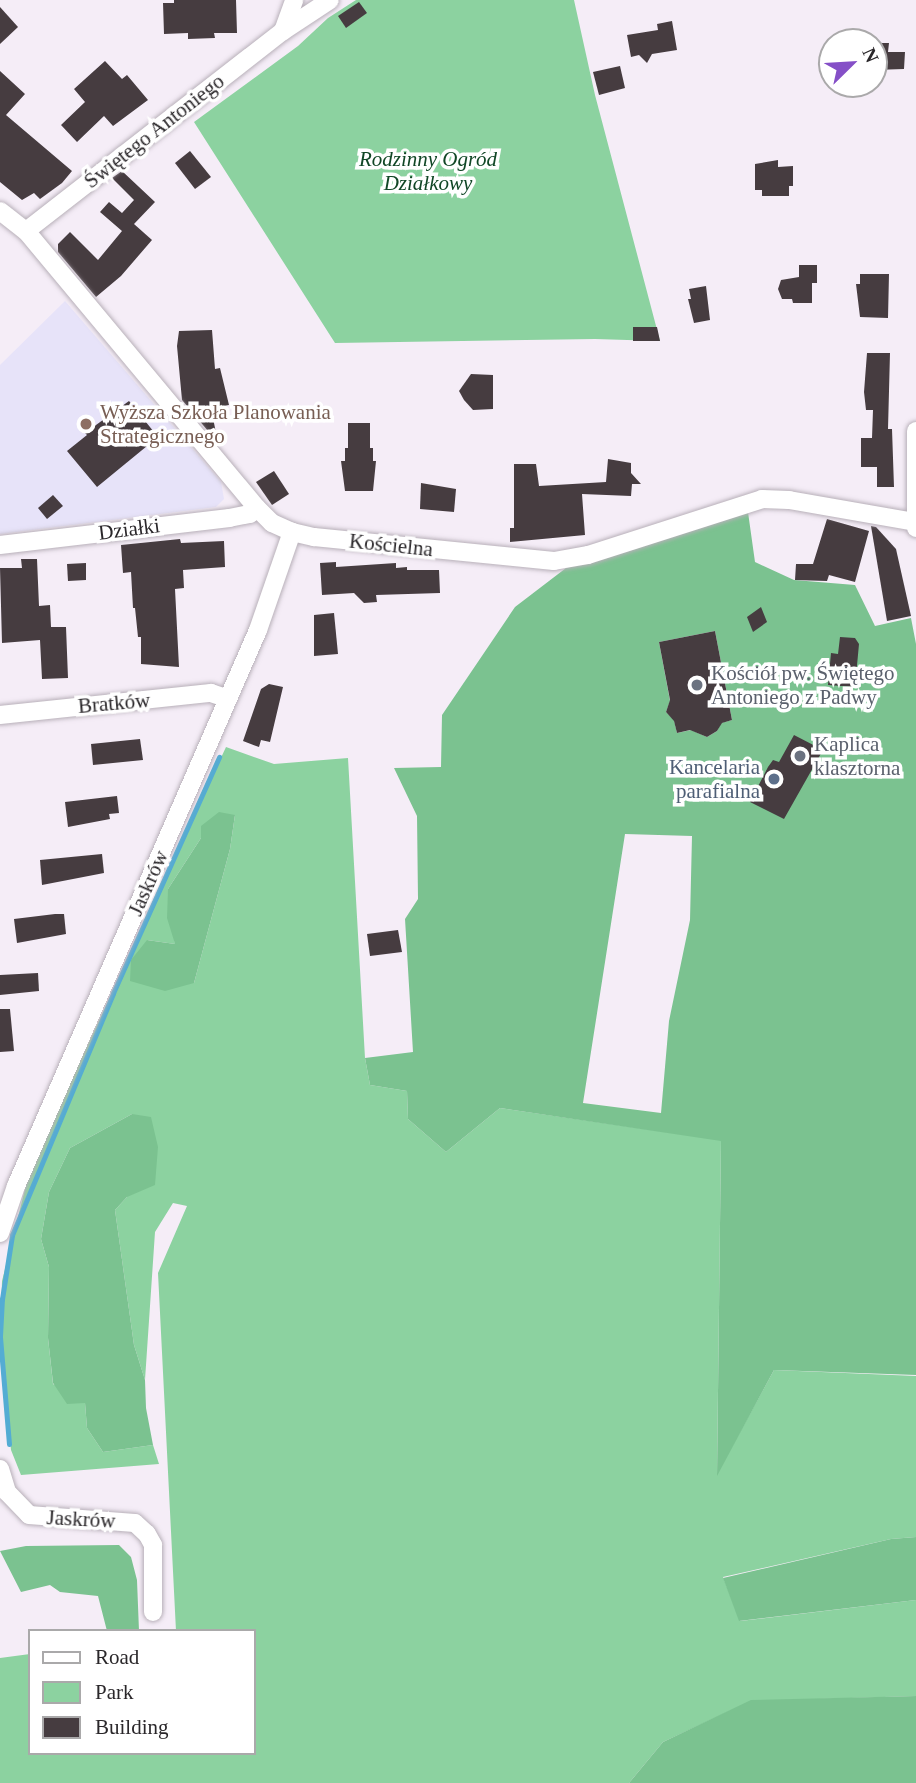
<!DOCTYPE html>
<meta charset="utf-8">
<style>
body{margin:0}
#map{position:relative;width:916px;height:1783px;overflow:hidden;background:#f5edf7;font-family:"Times New Roman",serif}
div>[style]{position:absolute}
.education>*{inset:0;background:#e7e3f9}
.green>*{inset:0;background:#8cd2a0}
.forest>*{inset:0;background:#7bc290}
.stream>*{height:5px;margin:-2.5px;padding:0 2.5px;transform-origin:2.5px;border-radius:2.5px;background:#54acd3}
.building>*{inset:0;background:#463c40}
.roads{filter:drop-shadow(0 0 2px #b8b0b9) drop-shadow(0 0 2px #b8b0b9)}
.street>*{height:18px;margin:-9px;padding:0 9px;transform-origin:9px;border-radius:9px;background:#fff}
.dots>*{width:19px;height:19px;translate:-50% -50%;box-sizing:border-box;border:4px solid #fff;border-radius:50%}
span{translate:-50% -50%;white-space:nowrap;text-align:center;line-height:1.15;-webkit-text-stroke:7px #fff;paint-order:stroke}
.street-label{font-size:21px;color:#2a272a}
.park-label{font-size:21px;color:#114726;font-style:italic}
.education-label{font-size:21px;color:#785e54}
.left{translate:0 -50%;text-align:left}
.worship-label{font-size:21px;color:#5b616d}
.service-label{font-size:21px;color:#4e5e75}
.right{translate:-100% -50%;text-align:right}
.legend{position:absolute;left:28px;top:1629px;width:228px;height:126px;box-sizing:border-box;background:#fff;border:2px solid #aaa9aa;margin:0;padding:9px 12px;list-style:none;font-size:21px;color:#2a272a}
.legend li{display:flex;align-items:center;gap:14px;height:35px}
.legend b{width:35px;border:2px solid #aaa9aa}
.north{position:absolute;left:818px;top:28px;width:70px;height:70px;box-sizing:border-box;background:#fff;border:2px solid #aaa9aa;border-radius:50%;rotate:66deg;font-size:19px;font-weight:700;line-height:28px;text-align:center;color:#2a272a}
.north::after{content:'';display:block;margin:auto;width:24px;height:32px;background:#854fc7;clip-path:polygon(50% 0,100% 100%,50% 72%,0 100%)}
</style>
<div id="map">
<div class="education">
<div style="clip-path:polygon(65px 301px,221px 482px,224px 499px,216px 507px,0 534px,0 365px)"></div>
</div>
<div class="green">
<div style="clip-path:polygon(356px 0,574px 0,595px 95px,660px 341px,595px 339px,335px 343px,194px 122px,298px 46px,328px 18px)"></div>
<div style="clip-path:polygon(evenodd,226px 747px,274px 764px,348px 758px,365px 1058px,370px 1085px,407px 1091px,408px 1119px,446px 1152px,500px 1108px,721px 1140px,717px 1474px,774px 1370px,916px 1376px,916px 1537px,891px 1539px,723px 1577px,740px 1621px,916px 1600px,916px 1696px,751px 1701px,663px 1742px,629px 1783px,0 1783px,0 1658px,30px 1654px,30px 1753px,254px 1753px,254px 1631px,176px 1631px,158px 1273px,187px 1206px,173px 1203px,155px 1232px,145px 1380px,134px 1345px,115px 1210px,127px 1197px,132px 1114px,70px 1148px,49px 1192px,41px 1239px,49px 1267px,48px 1338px,53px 1384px,85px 1403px,87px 1428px,103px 1452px,153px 1445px,159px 1464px,21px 1475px,11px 1450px,0 1347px,2px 1281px,30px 1169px,226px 747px,235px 815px,230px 849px,194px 983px,147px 940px,175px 944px,168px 889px,201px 838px,235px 815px)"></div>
</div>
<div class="forest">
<div style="clip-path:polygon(evenodd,747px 505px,755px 562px,794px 580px,855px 585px,875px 626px,911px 618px,916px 644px,916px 1375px,774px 1370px,717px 1476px,721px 1141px,500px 1108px,446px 1152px,408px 1119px,407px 1091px,370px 1085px,365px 1058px,413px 1052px,405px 919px,418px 899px,417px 816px,394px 768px,441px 767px,442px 715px,515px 607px,566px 568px,747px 505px,715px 631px,732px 720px,721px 723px,717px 731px,707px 737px,691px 730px,677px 733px,674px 720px,666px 712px,670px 701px,659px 642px,715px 631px,747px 505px,625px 834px,692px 836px,690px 920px,669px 1021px,661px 1113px,583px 1103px,625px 834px)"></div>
<div style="clip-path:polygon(219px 812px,235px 815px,230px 849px,194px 983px,165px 991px,130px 981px,131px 960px,147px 940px,175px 944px,167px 918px,168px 889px,201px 838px,201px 826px)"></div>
<div style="clip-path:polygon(132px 1114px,151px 1117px,158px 1147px,155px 1185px,127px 1197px,115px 1210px,134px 1345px,145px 1380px,146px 1408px,153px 1445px,103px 1452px,87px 1428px,85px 1403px,67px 1404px,53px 1383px,48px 1338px,49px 1267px,41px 1239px,49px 1192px,70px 1148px)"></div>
<div style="clip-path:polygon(916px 1537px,916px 1600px,739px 1621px,723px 1578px,891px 1539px)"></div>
<div style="clip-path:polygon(119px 1545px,131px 1557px,137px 1580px,139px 1631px,107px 1631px,98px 1596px,60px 1592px,50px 1585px,21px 1592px,0 1551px,26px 1546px)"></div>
<div style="clip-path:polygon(916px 1696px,916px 1783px,629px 1783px,663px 1742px,751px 1700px)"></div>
</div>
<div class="stream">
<div style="left:9px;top:1444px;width:108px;rotate:-94.8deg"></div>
<div style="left:0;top:1336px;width:37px;rotate:-87deg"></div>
<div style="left:2px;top:1299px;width:65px;rotate:-81.1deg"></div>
<div style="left:12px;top:1235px;width:262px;rotate:-67.3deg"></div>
<div style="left:113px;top:993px;width:259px;rotate:-65.8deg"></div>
</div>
<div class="building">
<div style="clip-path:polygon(174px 0,236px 0,237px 33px,214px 33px,215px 38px,188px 39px,188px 33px,164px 34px,163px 3px,174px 3px)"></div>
<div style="clip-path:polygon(359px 2px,367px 13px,346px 28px,338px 16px)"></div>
<div style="clip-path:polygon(0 7px,18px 27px,0 44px)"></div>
<div style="clip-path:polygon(672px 21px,677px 50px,652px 54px,647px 63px,639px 55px,631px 57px,627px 35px,658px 30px,657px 24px)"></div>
<div style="clip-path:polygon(874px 43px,889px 43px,888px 52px,905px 52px,904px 69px,874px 70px)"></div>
<div style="clip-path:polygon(105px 61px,122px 79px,127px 75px,148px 100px,113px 126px,104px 116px,77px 142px,61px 125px,85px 102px,74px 89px)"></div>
<div style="clip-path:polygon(620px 66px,625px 88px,599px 95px,593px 72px)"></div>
<div style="clip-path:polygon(0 71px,25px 94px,6px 115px,72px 171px,62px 183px,40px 199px,34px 193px,22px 200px,0 182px)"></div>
<div style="clip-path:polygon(190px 151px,211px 177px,195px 189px,175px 163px)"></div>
<div style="clip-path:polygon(778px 160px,778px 167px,793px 166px,793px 186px,789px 186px,789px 196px,762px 196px,762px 190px,755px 190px,755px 164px)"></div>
<div style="clip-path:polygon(122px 171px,155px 202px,134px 224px,152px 240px,121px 276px,96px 297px,58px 252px,58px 244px,70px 232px,98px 260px,122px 231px,100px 212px,109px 202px,122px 213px,134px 200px,112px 178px)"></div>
<div style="clip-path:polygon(799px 265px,817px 265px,817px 283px,812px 283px,812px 303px,793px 303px,792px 299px,782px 299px,778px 289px,781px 280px,799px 277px)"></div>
<div style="clip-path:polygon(860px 274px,889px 274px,888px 318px,860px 317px,856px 284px,860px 284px)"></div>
<div style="clip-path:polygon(706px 286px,710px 320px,694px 323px,688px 299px,691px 299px,689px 289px)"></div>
<div style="clip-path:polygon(633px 327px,657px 327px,660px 341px,633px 341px)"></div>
<div style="clip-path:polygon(212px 330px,215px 369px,220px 368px,229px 405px,211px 408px,218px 443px,182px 400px,177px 346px,179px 331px)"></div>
<div style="clip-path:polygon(867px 353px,890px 353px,888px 429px,892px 429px,894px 487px,877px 487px,877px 467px,861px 467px,861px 438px,872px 438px,873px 410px,866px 410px,864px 392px)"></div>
<div style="clip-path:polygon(471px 374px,493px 375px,493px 409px,473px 410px,464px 400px,459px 391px)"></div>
<div style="clip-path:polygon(129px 401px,158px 437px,97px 487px,67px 451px,87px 435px,85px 433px)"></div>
<div style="clip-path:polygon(348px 423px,370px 423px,370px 448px,373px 448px,373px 461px,376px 461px,373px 491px,345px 491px,341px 461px,345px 461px,345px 448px,348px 448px)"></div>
<div style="clip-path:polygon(608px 459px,631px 463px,631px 473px,641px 484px,632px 484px,631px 496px,582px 494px,585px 535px,510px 542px,510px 528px,514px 528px,514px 464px,536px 464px,539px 486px,606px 482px)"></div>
<div style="clip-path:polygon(274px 471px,289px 494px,272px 505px,256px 482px)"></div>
<div style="clip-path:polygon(421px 483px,456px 489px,454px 512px,420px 509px)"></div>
<div style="clip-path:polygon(53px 495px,63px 506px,47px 519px,38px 508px)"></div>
<div style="clip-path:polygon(827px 519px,869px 531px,855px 582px,829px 575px,827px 581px,795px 580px,796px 564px,813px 564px)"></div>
<div style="clip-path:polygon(871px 526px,876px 527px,896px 549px,911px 616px,887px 621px)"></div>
<div style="clip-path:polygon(180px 539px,181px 543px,224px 541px,225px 567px,183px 570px,184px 588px,175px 589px,179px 667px,141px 664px,141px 637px,138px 637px,135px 608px,133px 608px,131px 572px,123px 573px,121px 545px)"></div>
<div style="clip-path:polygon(21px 559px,37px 559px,39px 606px,50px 605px,51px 627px,66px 627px,68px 678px,42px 679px,40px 640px,2px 643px,0 568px,22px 568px)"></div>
<div style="clip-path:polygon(336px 562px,336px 567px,396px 563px,396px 568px,407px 567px,407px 570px,439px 570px,440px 593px,376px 595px,377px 602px,364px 603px,354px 593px,322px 595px,320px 563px)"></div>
<div style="clip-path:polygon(86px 563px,86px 580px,68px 581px,67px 564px)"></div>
<div style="clip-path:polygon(761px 607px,767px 622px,753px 632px,747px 617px)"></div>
<div style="clip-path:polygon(334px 613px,338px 654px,314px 656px,314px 615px)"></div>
<div style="clip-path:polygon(715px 631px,732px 720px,722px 723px,717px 731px,707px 737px,690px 730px,677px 733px,674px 721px,666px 712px,670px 700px,659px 642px)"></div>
<div style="clip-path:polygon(840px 637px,855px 638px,859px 644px,855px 687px,828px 685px,831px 653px,838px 654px)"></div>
<div style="clip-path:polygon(269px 684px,283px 687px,270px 742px,261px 740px,259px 747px,243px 741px,261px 689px)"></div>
<div style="clip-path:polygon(794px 735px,823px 750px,784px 819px,750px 802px,768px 767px,773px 760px,779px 762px)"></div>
<div style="clip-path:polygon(140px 739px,143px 760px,93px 765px,91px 744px)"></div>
<div style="clip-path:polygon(117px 796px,119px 813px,109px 814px,110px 819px,68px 827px,65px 802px)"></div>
<div style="clip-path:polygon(102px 854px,104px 873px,42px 885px,40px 860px)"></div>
<div style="clip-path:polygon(55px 914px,64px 914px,66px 934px,17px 943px,14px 919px)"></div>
<div style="clip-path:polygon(398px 930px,402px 952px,370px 956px,367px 934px)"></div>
<div style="clip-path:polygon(38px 973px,39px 991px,0 995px,0 975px)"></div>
<div style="clip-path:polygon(0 1009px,10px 1009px,14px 1051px,0 1052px)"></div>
</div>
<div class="roads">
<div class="street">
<div style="left:283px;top:31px;width:33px;rotate:-70deg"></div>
<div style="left:0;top:211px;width:33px;rotate:38deg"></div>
<div style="left:26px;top:231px;width:361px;rotate:50.2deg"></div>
<div style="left:257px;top:508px;width:21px;rotate:45deg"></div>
<div style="left:272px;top:523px;width:22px;rotate:24deg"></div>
<div style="left:292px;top:532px;width:23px;rotate:13deg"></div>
<div style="left:314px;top:537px;width:241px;rotate:5.7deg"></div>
<div style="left:554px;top:561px;width:35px;rotate:-10deg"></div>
<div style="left:588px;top:555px;width:183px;rotate:-17.8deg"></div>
<div style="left:762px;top:499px;width:27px;rotate:2deg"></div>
<div style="left:789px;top:500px;width:128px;rotate:9.9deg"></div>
<div style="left:26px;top:231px;width:326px;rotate:-37.9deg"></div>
<div style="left:283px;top:31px;width:56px;rotate:-33.4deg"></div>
<div style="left:916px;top:431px;width:97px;rotate:90deg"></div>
<div style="left:0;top:545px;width:231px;rotate:-6.7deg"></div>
<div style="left:229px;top:518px;width:21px;rotate:-11deg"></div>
<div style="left:250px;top:514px;width:9px;rotate:-41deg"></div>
<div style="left:0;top:715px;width:212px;rotate:-6deg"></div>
<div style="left:211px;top:693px;width:18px;rotate:19deg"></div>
<div style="left:0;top:1233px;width:50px;rotate:-71.2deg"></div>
<div style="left:16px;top:1186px;width:606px;rotate:-66.48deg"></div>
<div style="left:258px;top:630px;width:104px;rotate:-70.9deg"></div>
<div style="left:0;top:1469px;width:24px;rotate:73deg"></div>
<div style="left:7px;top:1492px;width:32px;rotate:46deg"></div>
<div style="left:29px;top:1515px;width:106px;rotate:4.3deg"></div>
<div style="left:135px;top:1523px;width:16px;rotate:43deg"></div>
<div style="left:147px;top:1534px;width:13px;rotate:61deg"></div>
<div style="left:153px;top:1545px;width:67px;rotate:90deg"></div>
</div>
</div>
<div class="dots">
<div style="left:86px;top:424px;background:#8d6e63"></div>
<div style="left:697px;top:685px;background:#6b7280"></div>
<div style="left:800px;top:756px;background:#6b7280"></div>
<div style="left:774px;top:779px;background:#5c6f8a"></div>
</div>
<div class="street-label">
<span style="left:154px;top:131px;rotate:-38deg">Świętego Antoniego</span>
<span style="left:129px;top:529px;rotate:-7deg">Działki</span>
<span style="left:391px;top:545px;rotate:6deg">Kościelna</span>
<span style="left:114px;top:703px;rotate:-5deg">Bratków</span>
<span style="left:148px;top:883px;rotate:-66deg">Jaskrów</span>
<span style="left:81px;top:1519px;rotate:3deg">Jaskrów</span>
</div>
<div class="park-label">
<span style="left:428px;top:171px">Rodzinny Ogród<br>Działkowy</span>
</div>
<div class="education-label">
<span class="left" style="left:100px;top:424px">Wyższa Szkoła Planowania<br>Strategicznego</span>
</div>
<div class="worship-label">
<span class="left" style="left:711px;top:685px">Kościół pw. Świętego<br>Antoniego z Padwy</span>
<span class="left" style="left:814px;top:756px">Kaplica<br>klasztorna</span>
</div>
<div class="service-label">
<span class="right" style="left:760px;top:779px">Kancelaria<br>parafialna</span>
</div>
<ul class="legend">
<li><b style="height:9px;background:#fff"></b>Road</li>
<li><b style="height:19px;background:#8cd2a0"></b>Park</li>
<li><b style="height:19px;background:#463c40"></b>Building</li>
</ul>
<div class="north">N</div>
</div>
